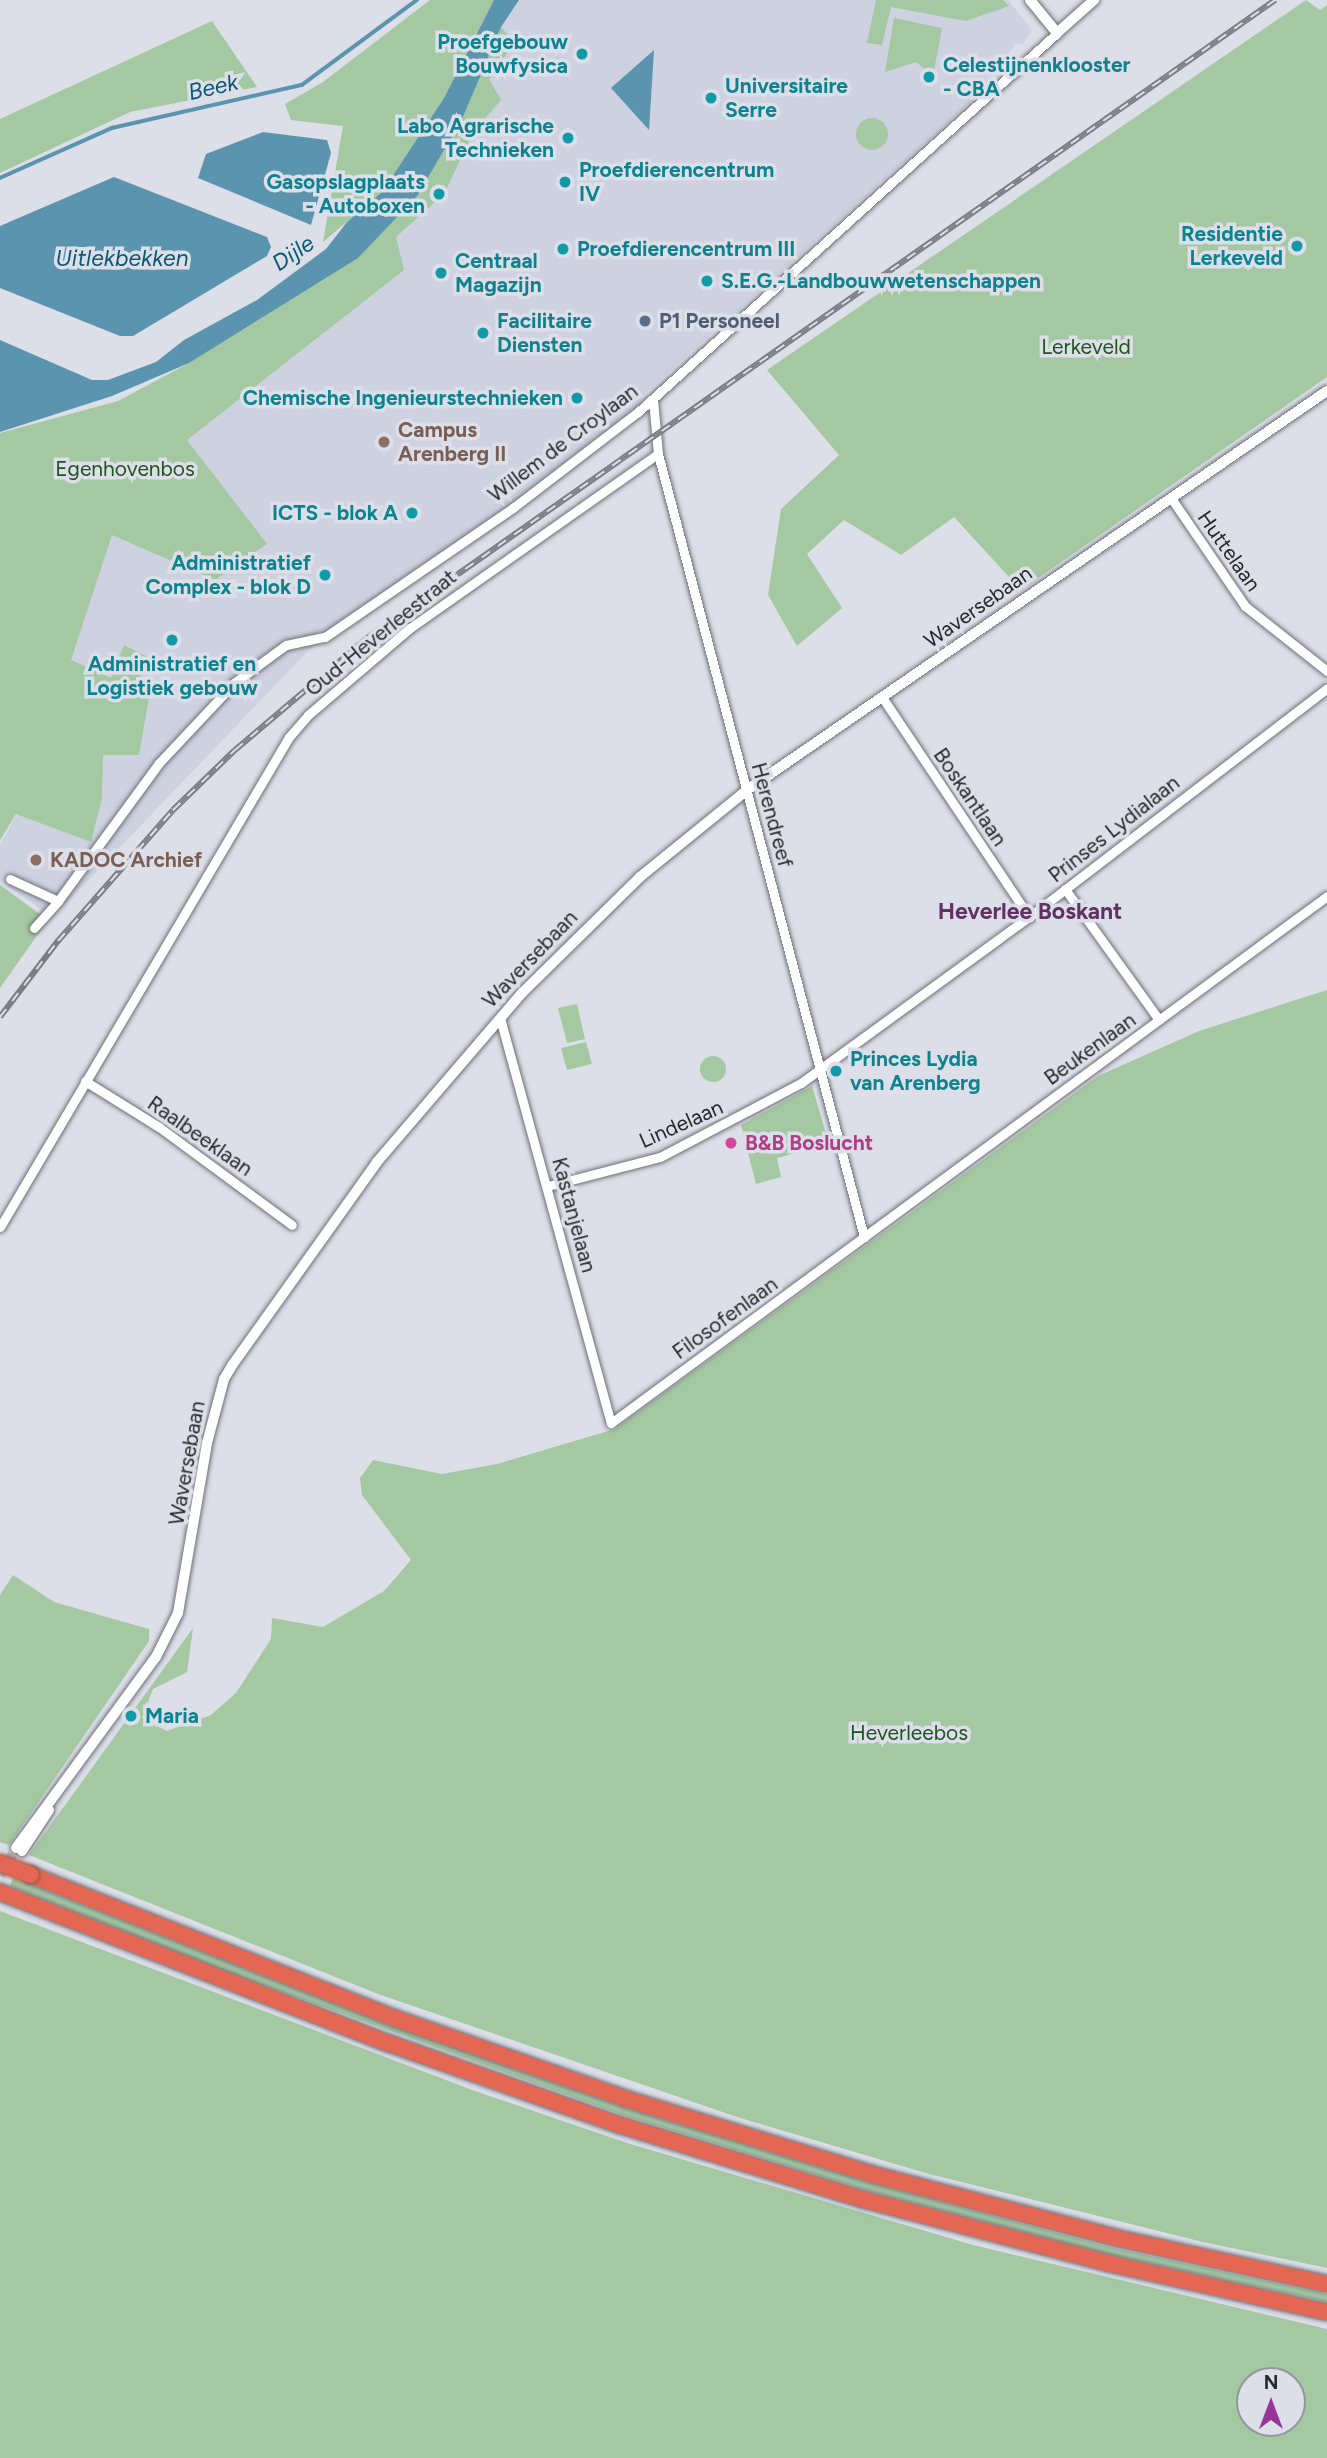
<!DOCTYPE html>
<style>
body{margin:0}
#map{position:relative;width:1327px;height:2458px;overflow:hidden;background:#dcdee8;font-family:Figtree,sans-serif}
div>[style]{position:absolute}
.built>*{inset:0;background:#cdd1e0}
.green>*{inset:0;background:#a4c8a1}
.round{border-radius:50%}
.water>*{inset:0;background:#5a94af}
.stream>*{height:3.5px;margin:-1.75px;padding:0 1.75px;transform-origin:1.75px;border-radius:1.75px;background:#5a94af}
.tertiary-tunnel>*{height:10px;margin-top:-5px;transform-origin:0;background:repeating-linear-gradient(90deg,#b8bac3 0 10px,transparent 0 15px)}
.roads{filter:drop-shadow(0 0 2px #6d6f77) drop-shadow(0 0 2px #6d6f77)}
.minor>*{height:9px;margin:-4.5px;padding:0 4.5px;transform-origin:4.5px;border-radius:4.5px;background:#fff}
.tertiary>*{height:10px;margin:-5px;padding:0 5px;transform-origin:5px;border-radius:5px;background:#fff}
.motorway>*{height:16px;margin:-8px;padding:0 8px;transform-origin:8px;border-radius:8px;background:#e36753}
.rail>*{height:6px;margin-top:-3px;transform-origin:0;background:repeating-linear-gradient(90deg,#dcdee8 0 10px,#7b7d84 0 20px);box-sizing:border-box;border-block:2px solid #7b7d84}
.bridges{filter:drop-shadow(0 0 2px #a25146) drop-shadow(0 0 2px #a25146)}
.motorway-bridge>*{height:16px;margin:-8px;padding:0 8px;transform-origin:8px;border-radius:8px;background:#e36753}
.dots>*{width:19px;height:19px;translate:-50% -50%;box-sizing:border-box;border:4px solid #dcdee8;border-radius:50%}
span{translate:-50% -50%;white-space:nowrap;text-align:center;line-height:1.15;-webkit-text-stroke:7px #dcdee8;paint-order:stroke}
.culture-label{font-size:21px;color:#0d838f;font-weight:700}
.right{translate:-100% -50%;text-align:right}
.left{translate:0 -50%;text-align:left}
.service-label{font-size:21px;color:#4e5e75;font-weight:700}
.park-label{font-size:21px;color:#1e541d}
.education-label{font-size:21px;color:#785e54;font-weight:700}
.street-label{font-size:21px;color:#28292d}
.hotel-label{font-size:21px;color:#b23c85;font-weight:700}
.water-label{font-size:23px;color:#0a5975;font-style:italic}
.neighbourhood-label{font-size:23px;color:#623163;font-weight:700}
.north{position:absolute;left:1236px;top:2367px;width:70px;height:70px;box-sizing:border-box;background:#dcdee8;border:2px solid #94969d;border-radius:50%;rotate:0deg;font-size:19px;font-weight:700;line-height:28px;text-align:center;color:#28292d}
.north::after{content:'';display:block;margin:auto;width:24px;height:32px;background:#98359b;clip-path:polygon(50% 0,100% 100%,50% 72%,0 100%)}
</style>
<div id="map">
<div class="built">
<div style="clip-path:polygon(519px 0,1008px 0,1032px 30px,1023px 44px,1015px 44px,986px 88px,642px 396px,638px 412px,514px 507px,309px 650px,53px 917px,0 881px,0 845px,60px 736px,49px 676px,100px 509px,291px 328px)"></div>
</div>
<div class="green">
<div style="clip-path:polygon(430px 0,494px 0,444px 98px,382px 192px,323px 242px,343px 126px,291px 120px,285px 104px,323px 82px)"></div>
<div style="clip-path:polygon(876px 0,1003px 0,1009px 6px,966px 21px,891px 7px,882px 45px,867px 43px)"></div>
<div style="clip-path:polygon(1306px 0,1320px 10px,1327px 5px,1327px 377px,1021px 590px,954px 517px,901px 555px,844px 520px,807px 554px,842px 608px,797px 646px,768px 595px,781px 509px,839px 455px,767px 370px)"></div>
<div style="clip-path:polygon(894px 18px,942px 28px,933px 76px,916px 62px,885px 72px)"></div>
<div style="clip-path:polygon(212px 21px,257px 87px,130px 112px,0 173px,0 119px)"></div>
<div style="clip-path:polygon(501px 27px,515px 42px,489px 79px,501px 100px,473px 133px,444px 194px,396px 237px,404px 270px,187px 440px,267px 544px,215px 580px,112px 535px,71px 660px,111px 678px,124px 645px,148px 657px,137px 684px,150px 691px,139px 755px,103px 755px,102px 798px,91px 842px,16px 814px,0 840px,0 433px,118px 401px,189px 363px,396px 217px,418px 195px,463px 117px)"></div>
<div class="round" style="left:856px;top:118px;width:32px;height:32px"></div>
<div style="clip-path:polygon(0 885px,48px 920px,0 988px)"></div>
<div style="clip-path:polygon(1327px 990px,1327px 2268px,1203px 2242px,929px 2174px,740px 2118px,378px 1994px,29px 1855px,193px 1628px,187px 1672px,153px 1689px,142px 1718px,167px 1731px,211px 1715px,236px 1693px,271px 1639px,272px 1618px,323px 1627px,384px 1591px,411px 1560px,362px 1495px,360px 1478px,373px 1460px,442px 1474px,497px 1464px,615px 1429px,1098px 1076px,1199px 1031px)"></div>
<div style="clip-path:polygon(577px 1004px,585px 1039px,567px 1043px,558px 1008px)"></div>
<div style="clip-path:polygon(586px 1042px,592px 1064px,567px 1070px,561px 1048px)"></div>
<div class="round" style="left:700px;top:1056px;width:26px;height:26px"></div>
<div style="clip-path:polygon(812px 1086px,829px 1144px,777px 1158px,781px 1177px,756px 1184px,741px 1125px)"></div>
<div style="clip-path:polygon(13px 1575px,54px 1602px,149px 1629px,149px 1641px,9px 1845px,0 1842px,0 1595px)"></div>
<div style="clip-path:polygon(13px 1878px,393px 2027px,625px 2108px,870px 2183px,1113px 2248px,1327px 2294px,1327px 2302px,1112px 2255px,869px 2191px,623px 2115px,230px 1973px,10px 1886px)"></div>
<div style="clip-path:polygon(evenodd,0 1911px,475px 2091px,627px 2143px,973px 2245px,1327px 2329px,1327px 2458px,0 2458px,0 1911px,1292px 2381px,1292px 2423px,1250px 2423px,1250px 2381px,1292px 2381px)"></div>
</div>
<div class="water">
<div style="clip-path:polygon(494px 0,519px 0,501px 27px,463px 117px,418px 195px,358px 258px,189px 363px,112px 396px,0 432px,0 340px,92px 380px,108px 380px,156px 362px,184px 340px,257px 300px,326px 249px,347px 222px,382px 192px,444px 98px)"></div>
<div style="clip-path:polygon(654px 50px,649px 130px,611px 88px)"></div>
<div style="clip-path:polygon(263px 132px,327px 140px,331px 153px,311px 225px,198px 178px,206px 154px)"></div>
<div style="clip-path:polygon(114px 177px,267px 237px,271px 247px,267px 256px,133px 336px,120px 336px,0 288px,0 226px)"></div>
</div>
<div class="stream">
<div style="left:0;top:178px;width:123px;rotate:-24.1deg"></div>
<div style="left:112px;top:128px;width:195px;rotate:-12.8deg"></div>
<div style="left:302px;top:85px;width:143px;rotate:-36.5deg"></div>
</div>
<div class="tertiary-tunnel">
<div style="left:0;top:1876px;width:32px;rotate:-60deg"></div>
</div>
<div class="roads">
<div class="minor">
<div style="left:653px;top:400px;width:54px;rotate:84.7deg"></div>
<div style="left:658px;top:454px;width:810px;rotate:75.26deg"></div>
<div style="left:1171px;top:498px;width:131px;rotate:55.6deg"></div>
<div style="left:1245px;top:606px;width:105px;rotate:38.4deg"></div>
<div style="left:882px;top:697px;width:265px;rotate:56.2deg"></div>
<div style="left:10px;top:879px;width:53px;rotate:24.6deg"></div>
<div style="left:58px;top:901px;width:171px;rotate:-53.8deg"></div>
<div style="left:159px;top:763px;width:110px;rotate:-46.8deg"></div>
<div style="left:234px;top:683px;width:64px;rotate:-36.2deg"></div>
<div style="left:286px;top:645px;width:40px;rotate:-12deg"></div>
<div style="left:325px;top:637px;width:229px;rotate:-34.5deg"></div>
<div style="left:514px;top:507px;width:156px;rotate:-37.5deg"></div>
<div style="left:638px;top:412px;width:565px;rotate:-42.13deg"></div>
<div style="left:1065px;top:889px;width:161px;rotate:54.3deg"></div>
<div style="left:34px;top:928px;width:36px;rotate:-48deg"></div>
<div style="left:500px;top:1018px;width:420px;rotate:74.7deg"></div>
<div style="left:611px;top:1423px;width:889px;rotate:-36.35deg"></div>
<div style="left:85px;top:1081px;width:87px;rotate:31.9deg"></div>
<div style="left:159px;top:1127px;width:165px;rotate:36.4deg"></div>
<div style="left:548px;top:1186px;width:116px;rotate:-14.5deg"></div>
<div style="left:660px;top:1157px;width:159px;rotate:-27.7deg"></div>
<div style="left:801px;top:1083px;width:282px;rotate:-36.1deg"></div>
<div style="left:1029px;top:917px;width:376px;rotate:-37.5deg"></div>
<div style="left:0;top:1227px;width:569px;rotate:-59.47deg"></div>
<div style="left:289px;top:737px;width:29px;rotate:-49deg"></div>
<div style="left:308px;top:715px;width:134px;rotate:-40.5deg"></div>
<div style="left:410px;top:628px;width:303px;rotate:-35.1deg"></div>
</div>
<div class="tertiary">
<div style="left:1030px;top:0;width:43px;rotate:50.7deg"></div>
<div style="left:1057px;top:33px;width:50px;rotate:-41.7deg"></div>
<div style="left:16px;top:1848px;width:237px;rotate:-53.8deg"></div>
<div style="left:156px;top:1657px;width:49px;rotate:-63.4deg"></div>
<div style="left:178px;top:1613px;width:172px;rotate:-80.3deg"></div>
<div style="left:207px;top:1443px;width:66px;rotate:-75.1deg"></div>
<div style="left:224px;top:1379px;width:17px;rotate:-59deg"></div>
<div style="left:233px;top:1364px;width:248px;rotate:-54.5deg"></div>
<div style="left:377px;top:1162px;width:223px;rotate:-49.4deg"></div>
<div style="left:522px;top:993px;width:165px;rotate:-44.5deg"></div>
<div style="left:640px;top:877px;width:138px;rotate:-39.1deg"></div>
<div style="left:747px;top:790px;width:704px;rotate:-34.53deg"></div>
<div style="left:22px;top:1851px;width:49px;rotate:-56.6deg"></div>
</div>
<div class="motorway">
<div style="left:31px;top:1875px;width:390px;rotate:21.5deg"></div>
<div style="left:394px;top:2018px;width:246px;rotate:19.2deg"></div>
<div style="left:626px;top:2099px;width:256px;rotate:17deg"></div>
<div style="left:871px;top:2174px;width:253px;rotate:14.6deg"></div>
<div style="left:1116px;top:2238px;width:216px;rotate:12.3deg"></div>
<div style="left:0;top:1892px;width:416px;rotate:21.3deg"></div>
<div style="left:388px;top:2043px;width:246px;rotate:19.5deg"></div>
<div style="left:620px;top:2125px;width:257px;rotate:17deg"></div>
<div style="left:866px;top:2200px;width:254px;rotate:14.6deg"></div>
<div style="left:1112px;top:2264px;width:220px;rotate:12.6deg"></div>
</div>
</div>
<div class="rail">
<div style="left:0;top:1017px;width:96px;rotate:-52.7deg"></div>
<div style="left:58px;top:941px;width:174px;rotate:-48.7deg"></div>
<div style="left:173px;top:810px;width:86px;rotate:-44.1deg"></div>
<div style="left:235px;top:750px;width:173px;rotate:-40.3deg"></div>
<div style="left:367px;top:638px;width:1110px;rotate:-35.09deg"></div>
</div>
<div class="bridges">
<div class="motorway-bridge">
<div style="left:0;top:1863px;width:33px;rotate:21deg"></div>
</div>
</div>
<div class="dots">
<div style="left:582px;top:54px;background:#0f9aa8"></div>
<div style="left:929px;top:77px;background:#0f9aa8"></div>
<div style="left:711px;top:98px;background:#0f9aa8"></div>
<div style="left:568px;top:138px;background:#0f9aa8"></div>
<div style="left:565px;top:182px;background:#0f9aa8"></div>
<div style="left:439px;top:194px;background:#0f9aa8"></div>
<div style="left:1297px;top:246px;background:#0f9aa8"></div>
<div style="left:563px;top:249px;background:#0f9aa8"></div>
<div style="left:441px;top:273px;background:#0f9aa8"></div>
<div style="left:707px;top:281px;background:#0f9aa8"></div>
<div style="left:645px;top:321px;background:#5c6f8a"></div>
<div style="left:483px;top:333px;background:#0f9aa8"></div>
<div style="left:577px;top:398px;background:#0f9aa8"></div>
<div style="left:384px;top:442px;background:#8d6e63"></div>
<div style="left:412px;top:513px;background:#0f9aa8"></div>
<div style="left:325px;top:575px;background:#0f9aa8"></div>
<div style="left:172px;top:640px;background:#0f9aa8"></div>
<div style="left:36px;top:860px;background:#8d6e63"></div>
<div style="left:836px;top:1071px;background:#0f9aa8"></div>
<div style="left:731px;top:1143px;background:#d1479c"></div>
<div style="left:131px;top:1716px;background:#0f9aa8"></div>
</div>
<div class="culture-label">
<span class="right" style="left:568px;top:54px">Proefgebouw<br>Bouwfysica</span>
<span class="left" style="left:943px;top:77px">Celestijnenklooster<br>- CBA</span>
<span class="left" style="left:725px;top:98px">Universitaire<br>Serre</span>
<span class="right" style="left:554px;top:138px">Labo Agrarische<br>Technieken</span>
<span class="left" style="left:579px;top:182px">Proefdierencentrum<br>IV</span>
<span class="right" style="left:425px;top:194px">Gasopslagplaats<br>- Autoboxen</span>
<span class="right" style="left:1283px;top:246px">Residentie<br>Lerkeveld</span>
<span class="left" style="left:577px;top:249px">Proefdierencentrum III</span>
<span class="left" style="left:455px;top:273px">Centraal<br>Magazijn</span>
<span class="left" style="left:721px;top:281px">S.E.G.-Landbouwwetenschappen</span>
<span class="left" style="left:497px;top:333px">Facilitaire<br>Diensten</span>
<span class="right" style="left:563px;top:398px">Chemische Ingenieurstechnieken</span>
<span class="right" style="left:398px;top:513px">ICTS - blok A</span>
<span class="right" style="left:311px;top:575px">Administratief<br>Complex - blok D</span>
<span style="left:172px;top:676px">Administratief en<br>Logistiek gebouw</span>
<span class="left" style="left:850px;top:1071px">Princes Lydia<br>van Arenberg</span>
<span class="left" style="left:145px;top:1716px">Maria</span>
</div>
<div class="service-label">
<span class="left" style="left:659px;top:321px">P1 Personeel</span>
</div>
<div class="park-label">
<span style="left:1086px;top:347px">Lerkeveld</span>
<span style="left:125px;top:469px">Egenhovenbos</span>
<span style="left:909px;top:1733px">Heverleebos</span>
</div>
<div class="education-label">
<span class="left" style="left:398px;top:442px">Campus<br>Arenberg II</span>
<span class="left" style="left:50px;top:860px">KADOC Archief</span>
</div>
<div class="street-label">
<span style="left:563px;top:443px;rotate:-37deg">Willem de Croylaan</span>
<span style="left:1229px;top:551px;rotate:55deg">Huttelaan</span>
<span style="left:978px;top:607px;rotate:-35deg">Waversebaan</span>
<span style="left:381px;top:633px;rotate:-39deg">Oud-Heverleestraat</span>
<span style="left:970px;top:797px;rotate:56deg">Boskantlaan</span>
<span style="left:772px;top:815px;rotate:75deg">Herendreef</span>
<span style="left:1114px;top:829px;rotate:-38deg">Prinses Lydialaan</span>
<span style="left:530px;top:959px;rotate:-46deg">Waversebaan</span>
<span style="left:1090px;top:1049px;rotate:-36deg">Beukenlaan</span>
<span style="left:681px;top:1124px;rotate:-24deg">Lindelaan</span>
<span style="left:200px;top:1136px;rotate:35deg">Raalbeeklaan</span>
<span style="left:574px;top:1215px;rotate:75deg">Kastanjelaan</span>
<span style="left:725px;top:1318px;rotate:-36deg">Filosofenlaan</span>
<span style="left:187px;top:1463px;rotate:-80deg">Waversebaan</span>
</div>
<div class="hotel-label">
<span class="left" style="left:745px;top:1143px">B&amp;B Boslucht</span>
</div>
<div class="water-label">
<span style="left:213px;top:87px;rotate:-13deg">Beek</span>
<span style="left:293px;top:253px;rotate:-34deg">Dijle</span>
<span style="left:122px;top:258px">Uitlekbekken</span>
</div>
<div class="neighbourhood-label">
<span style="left:1030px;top:911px">Heverlee Boskant</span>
</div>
<div class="north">N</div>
</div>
